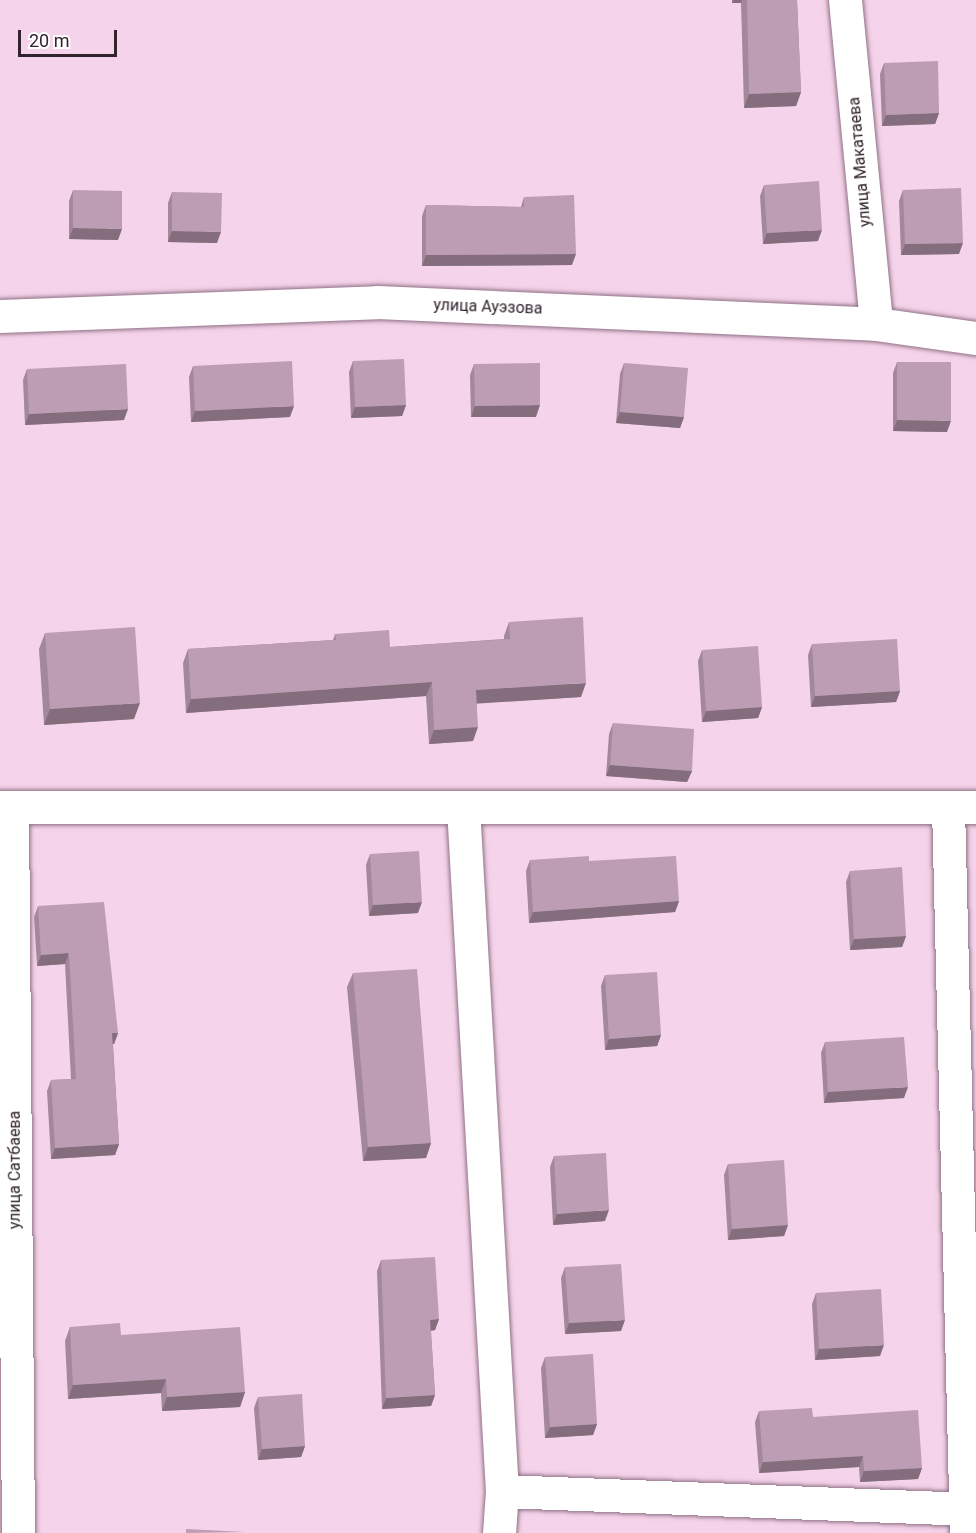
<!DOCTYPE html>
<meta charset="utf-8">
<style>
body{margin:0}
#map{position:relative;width:976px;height:1533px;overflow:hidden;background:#f5d3ea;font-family:Roboto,sans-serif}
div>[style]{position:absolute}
.roads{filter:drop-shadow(0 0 2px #8f7185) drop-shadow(0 0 2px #8f7185)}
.minor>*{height:33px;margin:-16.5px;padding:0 16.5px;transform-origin:16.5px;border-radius:16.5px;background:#fff}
.wall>*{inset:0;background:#a3879a}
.shaded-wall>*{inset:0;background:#846e7d}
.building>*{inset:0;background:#bd9db3}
span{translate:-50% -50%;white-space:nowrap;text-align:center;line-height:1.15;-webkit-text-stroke:5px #fff;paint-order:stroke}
.street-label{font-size:16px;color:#31242d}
.scale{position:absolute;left:18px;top:30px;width:99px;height:27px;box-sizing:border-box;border:3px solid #31242d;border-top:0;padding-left:8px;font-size:18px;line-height:21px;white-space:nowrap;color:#31242d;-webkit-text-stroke:4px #fff;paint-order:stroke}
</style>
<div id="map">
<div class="roads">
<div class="minor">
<div style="left:845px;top:0;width:325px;rotate:84.5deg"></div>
<div style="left:0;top:316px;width:377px;rotate:-2.1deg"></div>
<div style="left:377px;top:302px;width:499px;rotate:2.5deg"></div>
<div style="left:876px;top:324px;width:101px;rotate:8deg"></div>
<div style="left:0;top:807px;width:976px"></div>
<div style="left:12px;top:807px;width:726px;rotate:89.53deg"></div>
<div style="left:463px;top:807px;width:685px;rotate:86.74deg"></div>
<div style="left:502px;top:1491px;width:42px;rotate:94.1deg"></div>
<div style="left:948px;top:807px;width:726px;rotate:88.58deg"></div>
<div style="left:502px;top:1491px;width:474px;rotate:2.2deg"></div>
</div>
</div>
<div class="wall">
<div style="clip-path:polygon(732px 0,797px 0,801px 92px,796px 106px,744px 108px,741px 3px,732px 3px)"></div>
<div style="clip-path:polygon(884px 63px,939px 113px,935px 124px,882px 126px,880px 74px)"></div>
<div style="clip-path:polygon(764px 185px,818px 241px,763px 244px,760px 196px)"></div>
<div style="clip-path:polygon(73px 190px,118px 240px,69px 239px,69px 201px)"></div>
<div style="clip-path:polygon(903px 190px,959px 254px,901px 255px,899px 201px)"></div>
<div style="clip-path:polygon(172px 192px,217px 243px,168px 242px,168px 203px)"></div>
<div style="clip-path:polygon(524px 197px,572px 265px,422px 266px,422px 216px,426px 205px,521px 207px)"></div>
<div style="clip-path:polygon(353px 361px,406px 405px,402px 416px,351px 418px,349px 372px)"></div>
<div style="clip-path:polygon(897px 362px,947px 432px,893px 431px,893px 373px)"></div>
<div style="clip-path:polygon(624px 363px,684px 417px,680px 428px,616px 423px,620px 374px)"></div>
<div style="clip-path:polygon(474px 364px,536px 417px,471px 417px,470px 375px)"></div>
<div style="clip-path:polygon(193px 366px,290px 417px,191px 422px,189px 377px)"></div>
<div style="clip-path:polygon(27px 369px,124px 420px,25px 425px,23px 380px)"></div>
<div style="clip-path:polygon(509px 622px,581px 697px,477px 703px,473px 741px,429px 744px,426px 696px,186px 713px,183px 663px,188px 649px,333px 640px,335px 634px,390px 647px,504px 639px,504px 636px)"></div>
<div style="clip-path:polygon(45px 633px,134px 719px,44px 725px,39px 649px)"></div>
<div style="clip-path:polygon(812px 644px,900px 691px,896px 702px,811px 707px,808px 655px)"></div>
<div style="clip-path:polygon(702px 650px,762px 707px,758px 718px,702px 722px,698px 661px)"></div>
<div style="clip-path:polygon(613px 723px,692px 771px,687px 782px,606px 776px,609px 734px)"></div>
<div style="clip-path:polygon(370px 854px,418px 913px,369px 916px,366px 865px)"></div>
<div style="clip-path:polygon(530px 860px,679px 901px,675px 912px,529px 923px,526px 871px)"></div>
<div style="clip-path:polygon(850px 871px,906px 936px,902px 947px,850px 950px,846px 882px)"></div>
<div style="clip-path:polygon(38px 906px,118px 1033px,114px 1044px,113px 1044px,119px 1144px,115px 1155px,51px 1159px,47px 1091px,51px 1080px,71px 1079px,65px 964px,37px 966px,34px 917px)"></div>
<div style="clip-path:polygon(353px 973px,431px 1143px,426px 1158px,363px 1161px,347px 987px)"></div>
<div style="clip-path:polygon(605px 975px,661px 1035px,657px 1046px,605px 1050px,601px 986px)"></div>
<div style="clip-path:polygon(825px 1042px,904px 1098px,824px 1103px,821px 1053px)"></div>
<div style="clip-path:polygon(554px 1156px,605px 1221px,553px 1225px,550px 1167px)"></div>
<div style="clip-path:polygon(728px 1164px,788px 1225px,784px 1236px,728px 1240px,724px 1175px)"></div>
<div style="clip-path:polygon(381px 1260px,439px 1319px,435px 1330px,431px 1331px,435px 1395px,431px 1406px,382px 1409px,377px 1271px)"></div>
<div style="clip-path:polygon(565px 1267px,621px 1331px,565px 1334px,561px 1278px)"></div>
<div style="clip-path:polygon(816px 1293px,880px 1356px,815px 1360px,812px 1304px)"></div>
<div style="clip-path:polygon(70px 1327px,121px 1335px,245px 1392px,240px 1407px,162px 1411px,161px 1393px,68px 1399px,65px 1341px)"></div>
<div style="clip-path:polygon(545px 1357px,597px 1424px,593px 1435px,545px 1438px,541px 1368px)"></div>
<div style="clip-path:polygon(258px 1397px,305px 1446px,301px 1457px,258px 1460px,254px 1408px)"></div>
<div style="clip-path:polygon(759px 1411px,813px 1417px,922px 1468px,918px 1479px,860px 1482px,859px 1467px,759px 1473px,755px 1422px)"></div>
</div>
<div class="shaded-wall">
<div style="clip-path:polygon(733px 0,742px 0,741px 3px,732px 3px)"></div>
<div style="clip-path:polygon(801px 92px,796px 106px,744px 108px,749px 94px)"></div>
<div style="clip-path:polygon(939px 113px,935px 124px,882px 126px,886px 115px)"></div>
<div style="clip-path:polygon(73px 228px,122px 229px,118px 240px,69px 239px)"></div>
<div style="clip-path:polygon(822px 230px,818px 241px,763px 244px,767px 233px)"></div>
<div style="clip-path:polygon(172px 231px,221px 232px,217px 243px,168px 242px)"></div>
<div style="clip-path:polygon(963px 243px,959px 254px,901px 255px,905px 244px)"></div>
<div style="clip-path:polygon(576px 254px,572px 265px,422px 266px,426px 255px)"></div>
<div style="clip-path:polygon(406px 405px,402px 416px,351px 418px,355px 407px)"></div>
<div style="clip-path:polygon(540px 405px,536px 417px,471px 417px,475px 406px)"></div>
<div style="clip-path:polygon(294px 406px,290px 417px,191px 422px,195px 411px)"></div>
<div style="clip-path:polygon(128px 409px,124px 420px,25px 425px,29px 414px)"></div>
<div style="clip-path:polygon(620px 412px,684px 417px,680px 428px,616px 423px)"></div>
<div style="clip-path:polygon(897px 420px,951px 421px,947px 432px,893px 431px)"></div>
<div style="clip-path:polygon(432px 682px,426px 696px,186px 713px,191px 699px)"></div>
<div style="clip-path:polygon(586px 683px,581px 697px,471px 704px,476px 690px)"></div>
<div style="clip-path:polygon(900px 691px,896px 702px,811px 707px,815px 696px)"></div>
<div style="clip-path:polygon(140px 703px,134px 719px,44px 725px,50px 709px)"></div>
<div style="clip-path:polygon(762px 707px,758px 718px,702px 722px,706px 711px)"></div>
<div style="clip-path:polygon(478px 727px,473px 741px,429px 744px,434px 730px)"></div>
<div style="clip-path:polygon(610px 765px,692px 771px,687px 782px,606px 776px)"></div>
<div style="clip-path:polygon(679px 901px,675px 912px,529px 923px,533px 912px)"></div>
<div style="clip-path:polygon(422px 902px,418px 913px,369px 916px,373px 905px)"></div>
<div style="clip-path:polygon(906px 936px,902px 947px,850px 950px,854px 939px)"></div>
<div style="clip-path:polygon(69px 953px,65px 964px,37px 966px,41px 955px)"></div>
<div style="clip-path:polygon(112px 1033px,118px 1033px,114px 1044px,108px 1044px)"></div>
<div style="clip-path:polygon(661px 1035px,657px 1046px,605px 1050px,609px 1039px)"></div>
<div style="clip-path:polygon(908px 1087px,904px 1098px,824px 1103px,828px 1092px)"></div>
<div style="clip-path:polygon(431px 1143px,426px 1158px,363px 1161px,368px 1147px)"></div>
<div style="clip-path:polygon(119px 1144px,115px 1155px,51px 1159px,55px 1148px)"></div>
<div style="clip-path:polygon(609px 1210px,605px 1221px,553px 1225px,557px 1214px)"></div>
<div style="clip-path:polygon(788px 1225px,784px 1236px,728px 1240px,732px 1229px)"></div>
<div style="clip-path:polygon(439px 1319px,435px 1330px,426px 1331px,430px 1320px)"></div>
<div style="clip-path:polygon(625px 1320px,621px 1331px,565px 1334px,569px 1323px)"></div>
<div style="clip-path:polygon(884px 1345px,880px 1356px,815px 1360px,819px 1349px)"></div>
<div style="clip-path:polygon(166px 1379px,161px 1393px,68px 1399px,73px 1385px)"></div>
<div style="clip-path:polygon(245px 1392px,240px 1407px,162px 1411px,167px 1397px)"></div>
<div style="clip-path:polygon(435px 1395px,431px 1406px,382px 1409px,386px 1398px)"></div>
<div style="clip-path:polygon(597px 1424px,593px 1435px,545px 1438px,550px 1427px)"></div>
<div style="clip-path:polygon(305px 1446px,301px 1457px,258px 1460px,262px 1449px)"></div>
<div style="clip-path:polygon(863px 1456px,859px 1467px,759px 1473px,763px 1462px)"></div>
<div style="clip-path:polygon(922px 1468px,918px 1479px,860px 1482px,864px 1471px)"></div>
</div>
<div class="building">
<div style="clip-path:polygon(747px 0,797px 0,801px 92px,749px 94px)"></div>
<div style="clip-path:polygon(938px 61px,939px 113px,886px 115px,884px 63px)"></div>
<div style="clip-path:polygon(819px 181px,822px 230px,767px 233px,764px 185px)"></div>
<div style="clip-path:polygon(961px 188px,963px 243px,905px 244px,903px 190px)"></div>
<div style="clip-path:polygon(73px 190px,122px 191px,122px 229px,73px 228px)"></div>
<div style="clip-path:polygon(172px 192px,222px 193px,221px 232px,172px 231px)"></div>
<div style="clip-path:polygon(574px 195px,576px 254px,426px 255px,426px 205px,524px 207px,524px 197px)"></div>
<div style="clip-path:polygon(404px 359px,406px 405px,355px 407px,353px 361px)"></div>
<div style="clip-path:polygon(292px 361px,294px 406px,195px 411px,193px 366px)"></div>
<div style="clip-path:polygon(897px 362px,951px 362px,951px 421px,897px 420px)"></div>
<div style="clip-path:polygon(540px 363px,540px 405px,475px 406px,474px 364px)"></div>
<div style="clip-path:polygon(624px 363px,688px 368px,684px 417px,620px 412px)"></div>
<div style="clip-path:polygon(126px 364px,128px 409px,29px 414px,27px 369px)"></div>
<div style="clip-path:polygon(583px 617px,586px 683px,476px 690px,478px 727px,434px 730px,432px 682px,191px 699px,188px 649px,336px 640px,335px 634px,389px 630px,390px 647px,510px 639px,509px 622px)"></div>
<div style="clip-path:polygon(135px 627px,140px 703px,50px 709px,45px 633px)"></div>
<div style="clip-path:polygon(897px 639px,900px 691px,815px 696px,812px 644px)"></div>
<div style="clip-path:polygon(758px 646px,762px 707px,706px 711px,702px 650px)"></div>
<div style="clip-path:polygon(613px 723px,694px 729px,692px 771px,610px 765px)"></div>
<div style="clip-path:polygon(419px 851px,422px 902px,373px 905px,370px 854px)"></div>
<div style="clip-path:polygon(589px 856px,589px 861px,676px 856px,679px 901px,533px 912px,530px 860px)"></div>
<div style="clip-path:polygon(902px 867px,906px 936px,854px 939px,850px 871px)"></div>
<div style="clip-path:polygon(104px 902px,118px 1033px,112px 1033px,119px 1144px,55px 1148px,51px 1080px,76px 1079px,69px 953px,41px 955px,38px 906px)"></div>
<div style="clip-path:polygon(417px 969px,431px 1143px,368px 1147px,353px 973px)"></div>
<div style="clip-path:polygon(657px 972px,661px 1035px,609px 1039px,605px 975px)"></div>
<div style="clip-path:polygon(904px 1037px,908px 1087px,828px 1092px,825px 1042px)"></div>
<div style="clip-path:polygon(606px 1153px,609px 1210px,557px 1214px,554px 1156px)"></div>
<div style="clip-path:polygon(784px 1160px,788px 1225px,732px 1229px,728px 1164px)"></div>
<div style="clip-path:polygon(435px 1257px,439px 1319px,430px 1320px,435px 1395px,386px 1398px,381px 1260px)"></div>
<div style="clip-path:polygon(621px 1264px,625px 1320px,569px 1323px,565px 1267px)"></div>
<div style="clip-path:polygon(881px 1289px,884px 1345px,819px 1349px,816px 1293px)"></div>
<div style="clip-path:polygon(120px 1323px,121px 1335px,240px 1327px,245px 1392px,167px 1397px,166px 1379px,73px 1385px,70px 1327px)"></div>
<div style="clip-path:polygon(593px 1354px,597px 1424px,550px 1427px,545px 1357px)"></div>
<div style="clip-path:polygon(302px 1394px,305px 1446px,262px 1449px,258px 1397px)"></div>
<div style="clip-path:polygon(812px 1408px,813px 1417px,918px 1410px,922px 1468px,864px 1471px,863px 1456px,763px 1462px,759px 1411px)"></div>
<div style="clip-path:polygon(0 1512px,1px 1533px,0 1533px)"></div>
<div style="clip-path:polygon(186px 1529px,245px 1532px,186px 1533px)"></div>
</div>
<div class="street-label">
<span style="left:860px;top:162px;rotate:-95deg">улица Макатаева</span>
<span style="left:488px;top:307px;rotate:2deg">улица Ауэзова</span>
<span style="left:15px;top:1170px;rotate:-90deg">улица Сатбаева</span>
</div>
<div class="scale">20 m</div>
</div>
